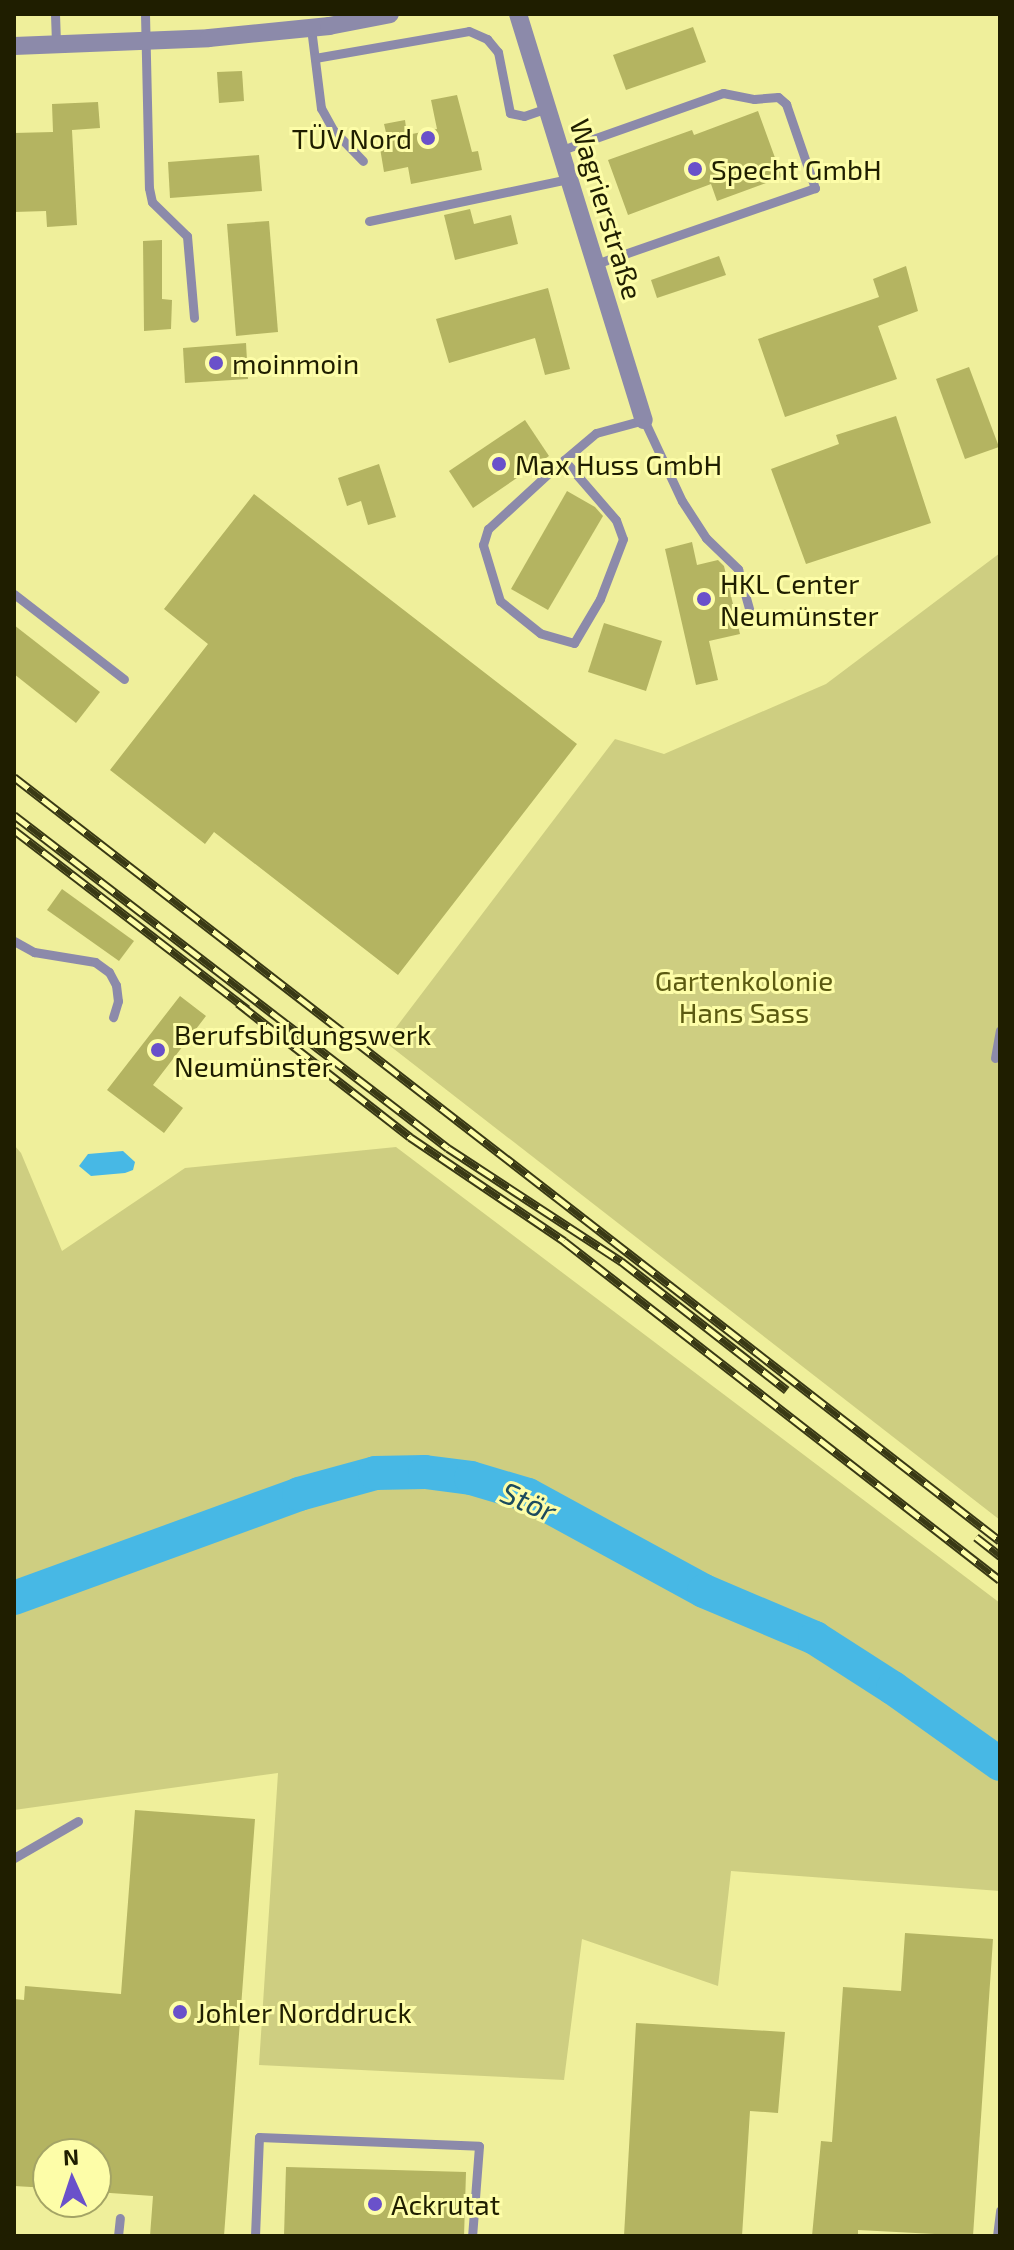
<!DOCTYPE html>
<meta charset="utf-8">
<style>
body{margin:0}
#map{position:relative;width:1014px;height:2250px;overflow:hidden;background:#efef9b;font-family:"Exo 2",sans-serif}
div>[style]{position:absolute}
.green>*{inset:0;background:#cece81}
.water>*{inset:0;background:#47b8e5}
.river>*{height:34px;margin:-17px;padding:0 17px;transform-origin:17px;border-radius:17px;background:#47b8e5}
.building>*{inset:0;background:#b4b461}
.service>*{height:9px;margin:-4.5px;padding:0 4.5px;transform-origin:4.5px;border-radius:4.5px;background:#8c8aaa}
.minor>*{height:18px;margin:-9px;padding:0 9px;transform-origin:9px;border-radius:9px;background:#8c8aaa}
.rail>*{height:9px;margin-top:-4.5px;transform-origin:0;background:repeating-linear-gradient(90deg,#fdfda8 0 18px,#393914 0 36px);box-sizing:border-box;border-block:2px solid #393914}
.dots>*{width:22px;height:22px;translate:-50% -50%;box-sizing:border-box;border:4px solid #fdfda8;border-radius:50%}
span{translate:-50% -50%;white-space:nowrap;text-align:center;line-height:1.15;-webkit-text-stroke:6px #fdfda8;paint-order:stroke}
.poi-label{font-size:28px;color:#1f1e00}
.right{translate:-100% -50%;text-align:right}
.left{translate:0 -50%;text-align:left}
.street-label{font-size:28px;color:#1f1e00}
.park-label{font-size:28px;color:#5b5a11}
.water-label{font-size:30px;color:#1c4b5e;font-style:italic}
.frame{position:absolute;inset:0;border:16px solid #1f1e00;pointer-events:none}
.north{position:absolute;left:32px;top:2138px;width:80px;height:80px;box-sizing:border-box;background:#fdfda8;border:2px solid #a4a465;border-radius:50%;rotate:357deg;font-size:22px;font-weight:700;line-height:32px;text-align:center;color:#1f1e00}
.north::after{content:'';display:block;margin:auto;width:28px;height:36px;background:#6a51ca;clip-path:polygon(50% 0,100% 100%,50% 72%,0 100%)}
</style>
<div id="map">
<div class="green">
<div style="clip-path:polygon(1000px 553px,1000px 1520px,385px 1042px,615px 739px,664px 754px,826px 684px)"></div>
<div style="clip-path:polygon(14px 1145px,21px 1153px,62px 1251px,185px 1168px,396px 1147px,1000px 1603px,1000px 1891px,731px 1871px,718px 1986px,582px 1939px,564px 2080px,259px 2065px,278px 1773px,14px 1810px)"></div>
</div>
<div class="water">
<div style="clip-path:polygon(123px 1151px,135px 1162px,133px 1170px,125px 1173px,91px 1176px,79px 1166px,88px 1154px)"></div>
</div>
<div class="river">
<div style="left:14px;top:1598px;width:303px;rotate:-20deg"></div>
<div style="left:299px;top:1494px;width:79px;rotate:-15.4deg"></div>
<div style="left:375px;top:1473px;width:50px;rotate:-1.1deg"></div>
<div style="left:425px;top:1472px;width:46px;rotate:7.4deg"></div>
<div style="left:471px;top:1478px;width:59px;rotate:16.6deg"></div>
<div style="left:528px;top:1495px;width:200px;rotate:28.6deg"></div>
<div style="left:704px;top:1591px;width:121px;rotate:22.9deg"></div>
<div style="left:815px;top:1638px;width:93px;rotate:32.7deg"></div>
<div style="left:893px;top:1688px;width:131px;rotate:35.4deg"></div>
</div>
<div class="building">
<div style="clip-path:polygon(693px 27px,706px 62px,626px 90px,613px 55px)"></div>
<div style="clip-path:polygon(242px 71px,244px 101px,219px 103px,217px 72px)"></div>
<div style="clip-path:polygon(457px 95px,472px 152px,478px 151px,482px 170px,411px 184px,408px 167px,384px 172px,379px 142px,388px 141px,384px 124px,405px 120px,407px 135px,437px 129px,431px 100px)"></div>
<div style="clip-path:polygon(98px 102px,100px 128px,72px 130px,77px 225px,47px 227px,46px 211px,14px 212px,14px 133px,53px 132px,52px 104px)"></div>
<div style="clip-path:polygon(758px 111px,782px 177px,717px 201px,711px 184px,628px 215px,608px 160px,692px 130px,694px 135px)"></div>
<div style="clip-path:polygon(259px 155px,262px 191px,170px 198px,168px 162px)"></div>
<div style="clip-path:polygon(470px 209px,474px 224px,511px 215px,518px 244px,455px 260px,444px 215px)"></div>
<div style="clip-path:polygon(269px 221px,278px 332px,236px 336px,227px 224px)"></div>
<div style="clip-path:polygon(162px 240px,162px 299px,172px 300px,171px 329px,144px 331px,143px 241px)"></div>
<div style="clip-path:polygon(719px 256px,726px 275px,657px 298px,651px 280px)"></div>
<div style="clip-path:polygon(906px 266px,918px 311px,878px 326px,897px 379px,785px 417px,758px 339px,879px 297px,873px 279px)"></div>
<div style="clip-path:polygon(548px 288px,570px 369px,545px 375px,535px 338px,449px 363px,436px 319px)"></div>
<div style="clip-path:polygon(246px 343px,248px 379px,185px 383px,183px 348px)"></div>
<div style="clip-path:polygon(969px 367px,999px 447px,965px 459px,936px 379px)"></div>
<div style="clip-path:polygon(896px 416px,931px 523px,806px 564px,771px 469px,839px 444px,836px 435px)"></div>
<div style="clip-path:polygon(525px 420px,549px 456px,473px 508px,449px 471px)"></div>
<div style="clip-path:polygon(379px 464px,396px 517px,368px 525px,361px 501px,347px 506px,338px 478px)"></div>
<div style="clip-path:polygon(567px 491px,595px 507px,603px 516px,548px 610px,511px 589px)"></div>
<div style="clip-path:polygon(254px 494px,577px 744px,398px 975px,214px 832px,205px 844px,110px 770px,208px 644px,164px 609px)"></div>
<div style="clip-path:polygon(692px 542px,697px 565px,718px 560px,724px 566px,740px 634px,709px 641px,718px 680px,696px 685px,665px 549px)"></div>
<div style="clip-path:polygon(604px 623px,662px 641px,646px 691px,588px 672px)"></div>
<div style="clip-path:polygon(14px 625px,100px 692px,76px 723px,14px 674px)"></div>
<div style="clip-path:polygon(62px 889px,134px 941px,119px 961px,47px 910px)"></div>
<div style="clip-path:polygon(180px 996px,206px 1016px,153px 1085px,183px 1108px,164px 1133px,107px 1090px)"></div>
<div style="clip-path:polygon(135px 1810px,255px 1819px,224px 2236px,150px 2236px,153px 2196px,96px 2192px,96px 2154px,48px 2154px,48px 2188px,14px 2186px,14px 1999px,24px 2000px,25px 1986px,121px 1994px)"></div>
<div style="clip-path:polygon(905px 1933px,993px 1939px,973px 2236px,858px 2230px,858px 2236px,812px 2236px,821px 2141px,832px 2142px,843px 1987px,901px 1991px)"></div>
<div style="clip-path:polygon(636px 2023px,785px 2032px,778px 2113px,750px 2111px,742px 2236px,624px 2236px)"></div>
<div style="clip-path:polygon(286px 2167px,466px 2172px,464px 2236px,284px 2236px)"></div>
</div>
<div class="service">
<div style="left:55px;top:14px;width:31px;rotate:88deg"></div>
<div style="left:145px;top:14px;width:174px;rotate:88.7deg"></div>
<div style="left:149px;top:188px;width:14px;rotate:78deg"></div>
<div style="left:152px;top:202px;width:49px;rotate:44.2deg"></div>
<div style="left:187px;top:236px;width:82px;rotate:85.1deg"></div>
<div style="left:311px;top:28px;width:81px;rotate:82.9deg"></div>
<div style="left:321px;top:108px;width:25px;rotate:61deg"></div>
<div style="left:333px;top:130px;width:43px;rotate:45.9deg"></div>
<div style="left:315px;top:58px;width:156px;rotate:-9.9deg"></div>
<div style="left:469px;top:31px;width:20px;rotate:24deg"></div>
<div style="left:487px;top:39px;width:17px;rotate:50deg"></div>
<div style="left:498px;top:52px;width:62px;rotate:78.9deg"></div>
<div style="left:510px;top:113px;width:14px;rotate:12deg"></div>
<div style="left:524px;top:116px;width:24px;rotate:-19deg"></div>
<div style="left:559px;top:151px;width:174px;rotate:-19.5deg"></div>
<div style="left:723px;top:93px;width:32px;rotate:11deg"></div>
<div style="left:754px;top:99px;width:24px;rotate:-5deg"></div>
<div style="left:778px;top:97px;width:11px;rotate:41deg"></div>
<div style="left:786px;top:104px;width:89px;rotate:71deg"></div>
<div style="left:815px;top:188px;width:235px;rotate:160.9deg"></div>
<div style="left:369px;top:221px;width:203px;rotate:-11.9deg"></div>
<div style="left:564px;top:460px;width:79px;rotate:49.1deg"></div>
<div style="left:616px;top:520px;width:20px;rotate:70deg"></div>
<div style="left:623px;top:539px;width:64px;rotate:111deg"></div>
<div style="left:600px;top:599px;width:51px;rotate:120.6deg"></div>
<div style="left:574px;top:643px;width:35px;rotate:-164deg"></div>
<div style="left:540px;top:633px;width:51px;rotate:-141.3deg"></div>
<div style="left:500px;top:601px;width:59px;rotate:-106.9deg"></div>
<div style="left:483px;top:545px;width:17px;rotate:-73deg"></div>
<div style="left:488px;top:529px;width:86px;rotate:-42.6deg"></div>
<div style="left:551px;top:471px;width:59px;rotate:-40.2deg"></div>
<div style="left:596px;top:433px;width:50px;rotate:-15.2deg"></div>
<div style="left:644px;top:420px;width:89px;rotate:64.9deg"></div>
<div style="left:682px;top:501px;width:44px;rotate:57deg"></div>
<div style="left:706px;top:538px;width:45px;rotate:44.1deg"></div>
<div style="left:738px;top:569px;width:45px;rotate:74.4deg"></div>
<div style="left:14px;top:594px;width:139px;rotate:37.7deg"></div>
<div style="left:14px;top:941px;width:23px;rotate:29deg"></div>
<div style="left:34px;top:952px;width:62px;rotate:9.3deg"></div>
<div style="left:95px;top:962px;width:17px;rotate:36deg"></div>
<div style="left:109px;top:972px;width:15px;rotate:62deg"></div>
<div style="left:116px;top:985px;width:16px;rotate:83deg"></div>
<div style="left:118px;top:1001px;width:17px;rotate:107deg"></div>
<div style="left:995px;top:1058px;width:28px;rotate:-80deg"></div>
<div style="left:14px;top:1858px;width:74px;rotate:-30deg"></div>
<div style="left:118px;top:2236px;width:18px;rotate:-84deg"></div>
<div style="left:255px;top:2236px;width:99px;rotate:-87.7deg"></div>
<div style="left:259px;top:2137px;width:220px;rotate:2.3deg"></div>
<div style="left:479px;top:2146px;width:90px;rotate:94.4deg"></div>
<div style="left:997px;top:2236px;width:26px;rotate:-83deg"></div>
</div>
<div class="minor">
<div style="left:518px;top:14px;width:425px;rotate:72.8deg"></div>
<div style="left:14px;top:46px;width:195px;rotate:-2.3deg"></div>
<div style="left:209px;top:38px;width:121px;rotate:-5.7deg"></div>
<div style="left:329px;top:26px;width:62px;rotate:-11.1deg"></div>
</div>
<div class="rail">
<div style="left:14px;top:777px;width:1247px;rotate:37.77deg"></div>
<div style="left:14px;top:815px;width:547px;rotate:37.5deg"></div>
<div style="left:448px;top:1148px;width:207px;rotate:33.2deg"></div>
<div style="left:621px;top:1261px;width:210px;rotate:37.9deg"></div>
<div style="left:14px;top:830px;width:294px;rotate:37.5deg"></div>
<div style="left:238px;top:1003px;width:218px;rotate:37.9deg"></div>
<div style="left:410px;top:1137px;width:186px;rotate:34deg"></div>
<div style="left:564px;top:1241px;width:552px;rotate:37.87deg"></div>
<div style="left:976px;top:1537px;width:31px;rotate:38deg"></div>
</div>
<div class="dots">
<div style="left:428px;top:138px;background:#6a51ca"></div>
<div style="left:695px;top:169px;background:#6a51ca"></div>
<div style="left:216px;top:363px;background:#6a51ca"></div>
<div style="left:499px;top:464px;background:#6a51ca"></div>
<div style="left:704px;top:599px;background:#6a51ca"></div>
<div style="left:158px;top:1050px;background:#6a51ca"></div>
<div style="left:180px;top:2012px;background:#6a51ca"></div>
<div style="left:375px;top:2204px;background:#6a51ca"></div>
</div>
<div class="poi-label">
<span class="right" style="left:412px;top:138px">TÜV Nord</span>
<span class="left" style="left:711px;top:169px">Specht GmbH</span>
<span class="left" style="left:232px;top:363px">moinmoin</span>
<span class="left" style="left:515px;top:464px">Max Huss GmbH</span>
<span class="left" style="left:720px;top:599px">HKL Center<br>Neumünster</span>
<span class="left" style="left:174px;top:1050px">Berufsbildungswerk<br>Neumünster</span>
<span class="left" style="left:196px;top:2012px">Johler Norddruck</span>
<span class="left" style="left:391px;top:2204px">Ackrutat</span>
</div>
<div class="street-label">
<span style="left:607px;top:209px;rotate:73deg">Wagrierstraße</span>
</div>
<div class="park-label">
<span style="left:744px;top:996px">Gartenkolonie<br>Hans Sass</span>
</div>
<div class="water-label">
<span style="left:529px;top:1501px;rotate:23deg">Stör</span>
</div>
<div class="frame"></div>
<div class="north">N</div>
</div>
